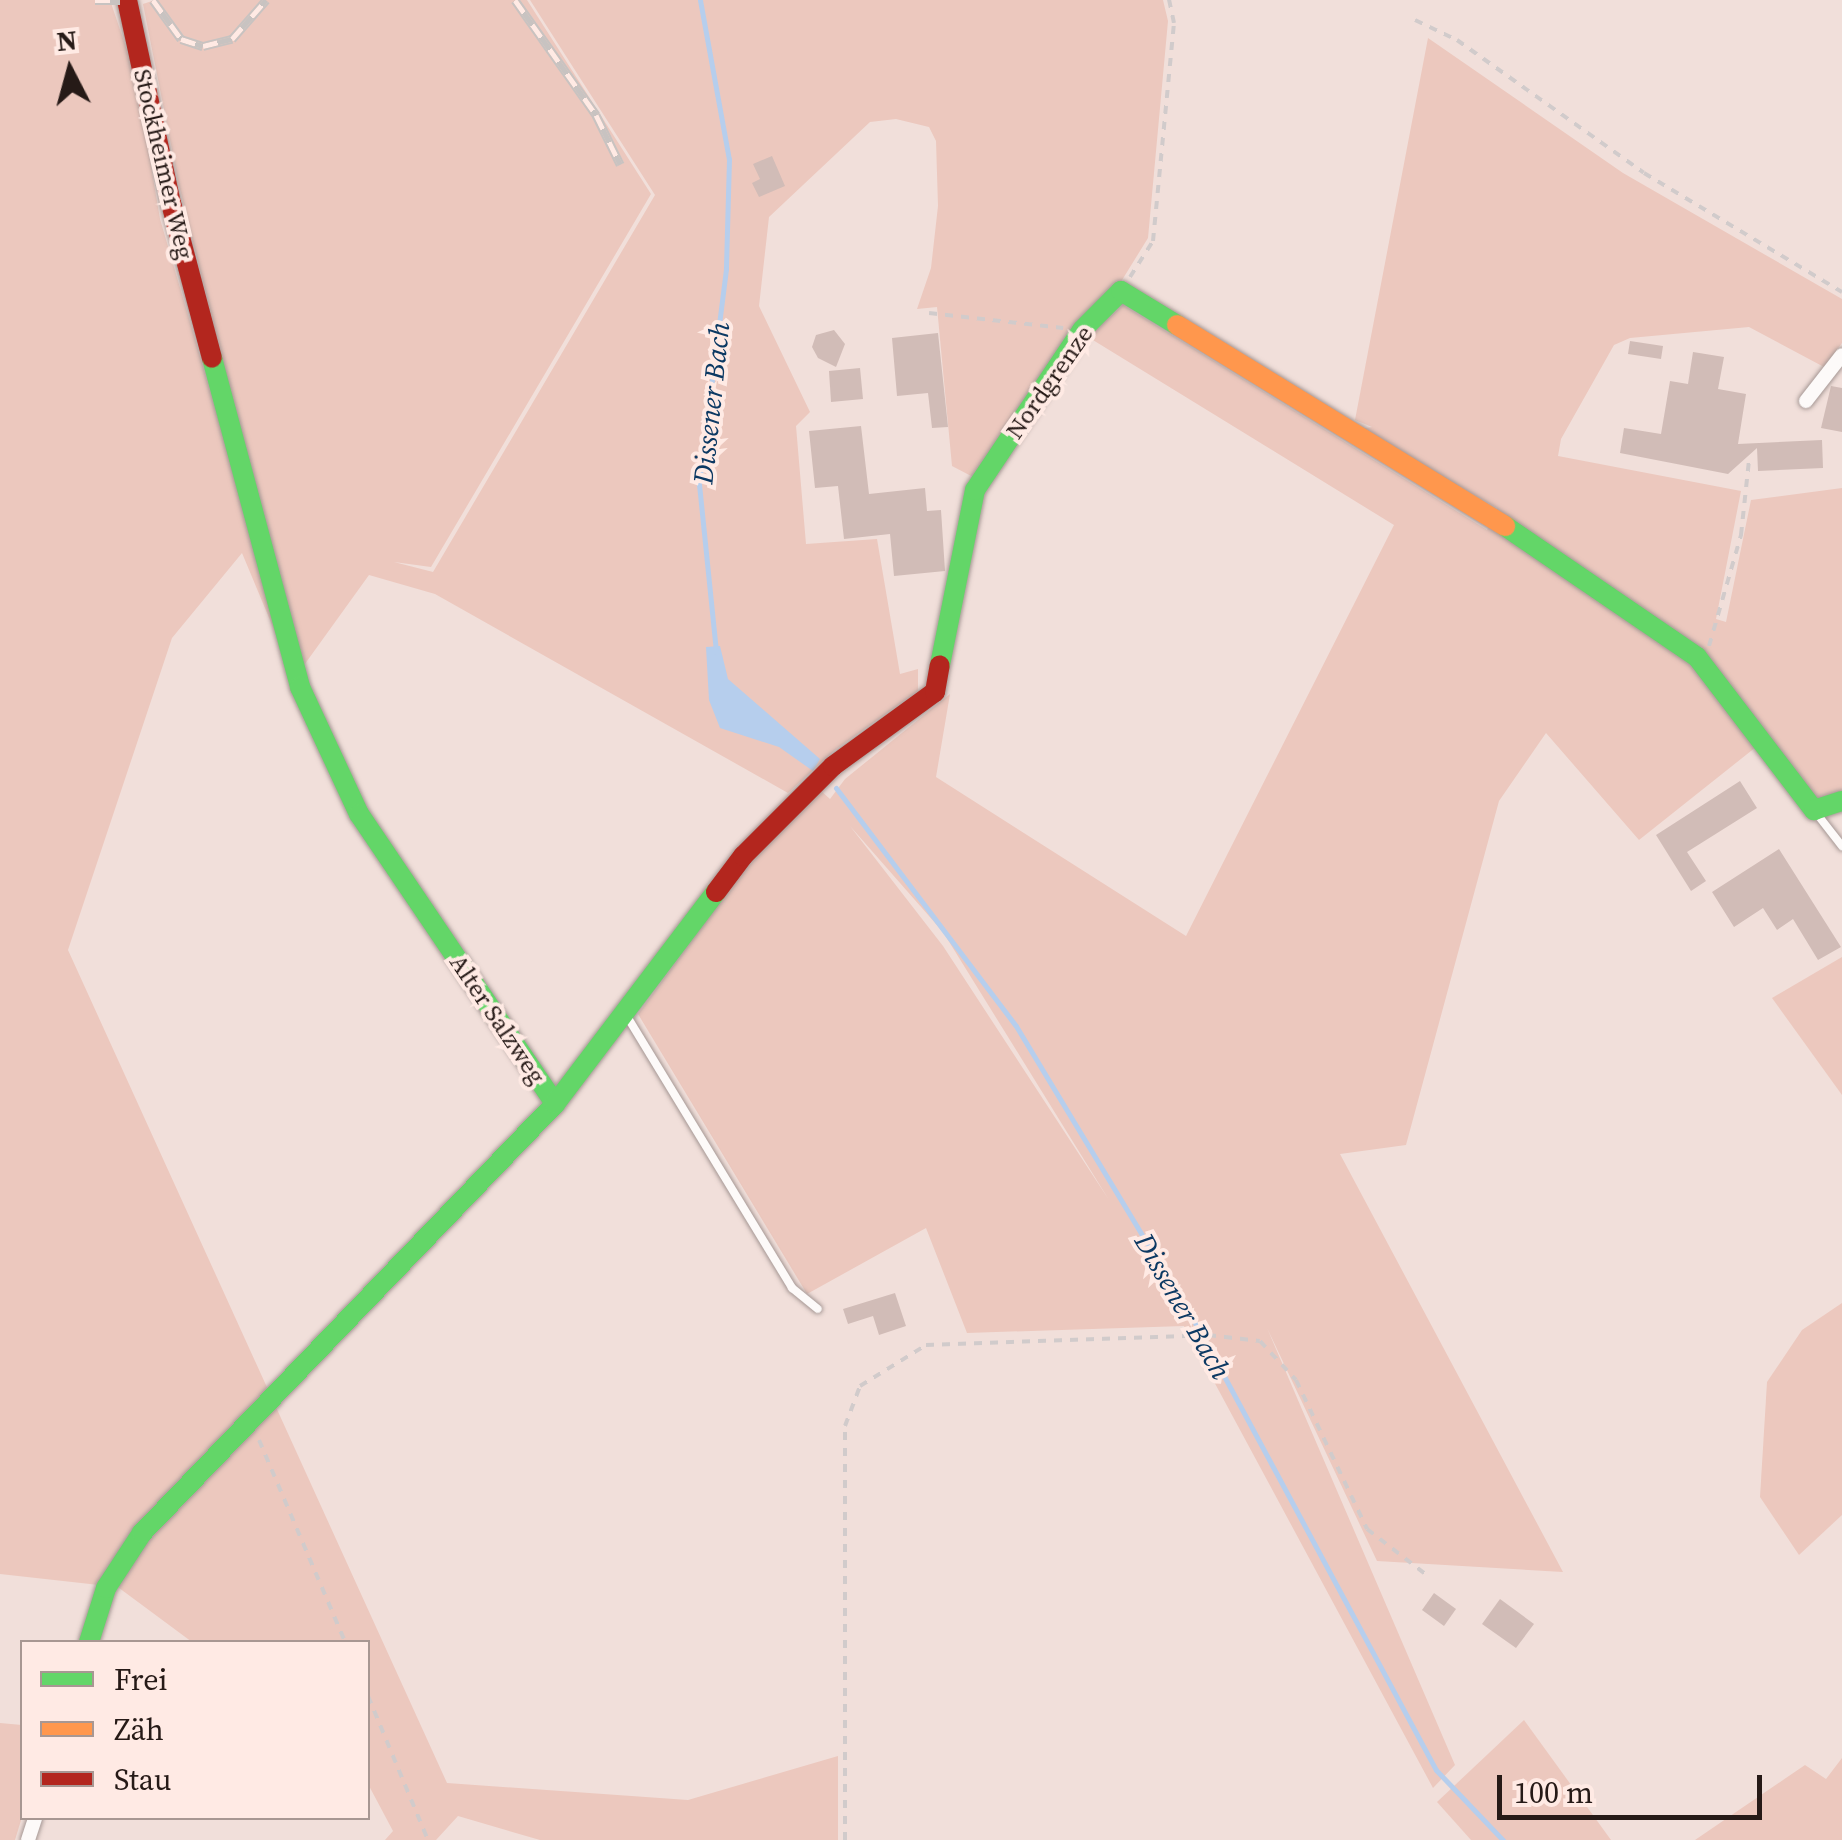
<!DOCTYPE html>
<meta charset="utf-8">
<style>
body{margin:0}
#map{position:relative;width:1842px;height:1840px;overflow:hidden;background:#f1dfda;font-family:"Source Serif 4",serif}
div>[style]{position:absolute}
.green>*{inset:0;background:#ecc8be}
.water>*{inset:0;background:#b6ceed}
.stream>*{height:5px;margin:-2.5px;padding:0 2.5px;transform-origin:2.5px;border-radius:2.5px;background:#b6ceed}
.building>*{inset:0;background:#d1bcb7}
.path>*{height:4px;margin-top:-2px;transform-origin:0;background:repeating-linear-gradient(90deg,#d1cbcb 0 8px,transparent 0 16px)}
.roads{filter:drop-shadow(0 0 2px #a59794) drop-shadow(0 0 2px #a59794)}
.lane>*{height:8px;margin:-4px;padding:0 4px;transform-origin:4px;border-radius:4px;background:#fdfaf9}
.street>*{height:14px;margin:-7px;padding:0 7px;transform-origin:7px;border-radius:7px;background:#fdfaf9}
.fast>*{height:20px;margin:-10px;padding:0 10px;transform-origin:10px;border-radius:10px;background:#63d668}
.slow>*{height:20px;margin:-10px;padding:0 10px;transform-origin:10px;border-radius:10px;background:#ff974d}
.jam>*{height:20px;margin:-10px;padding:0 10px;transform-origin:10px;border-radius:10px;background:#b3261e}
.rail>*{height:9px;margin-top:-4.5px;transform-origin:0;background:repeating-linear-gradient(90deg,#ffeae4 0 15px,#c8c3c1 0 30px);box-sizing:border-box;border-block:2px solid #c8c3c1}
span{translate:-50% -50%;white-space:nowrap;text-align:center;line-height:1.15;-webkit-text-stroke:8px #ffeae4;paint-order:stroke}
.street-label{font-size:25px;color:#261a17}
.water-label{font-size:28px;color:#0c3963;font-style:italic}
.legend{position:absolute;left:20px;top:1640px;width:350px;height:180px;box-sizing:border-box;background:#ffeae4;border:2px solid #a89792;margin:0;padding:12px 18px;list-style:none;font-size:30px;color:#261a17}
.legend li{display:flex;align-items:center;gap:20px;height:50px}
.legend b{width:50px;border:2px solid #a89792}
.north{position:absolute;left:20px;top:20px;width:100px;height:100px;-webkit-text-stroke:8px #ffeae4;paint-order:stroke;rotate:354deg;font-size:28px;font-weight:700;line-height:40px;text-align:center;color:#261a17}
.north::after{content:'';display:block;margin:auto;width:35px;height:45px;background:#261a17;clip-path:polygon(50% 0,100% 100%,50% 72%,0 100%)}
.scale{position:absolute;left:1497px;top:1775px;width:265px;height:45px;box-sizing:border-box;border:5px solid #261a17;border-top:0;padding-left:12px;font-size:30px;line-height:35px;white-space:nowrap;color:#261a17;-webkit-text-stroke:8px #ffeae4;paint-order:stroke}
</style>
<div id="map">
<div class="green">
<div style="clip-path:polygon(0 0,110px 0,136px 77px,160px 219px,239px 490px,218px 342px,179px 185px,143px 4px,155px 0,527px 0,651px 194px,431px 567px,394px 562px,433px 572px,655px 195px,530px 0,1163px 0,1168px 21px,1148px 238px,1119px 285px,975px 478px,952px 466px,937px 307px,917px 309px,931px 268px,938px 206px,936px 141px,929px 127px,896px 119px,870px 122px,769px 217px,759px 306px,810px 412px,796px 426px,806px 544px,877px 539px,900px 674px,918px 669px,918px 691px,836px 749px,788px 793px,435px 594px,369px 575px,302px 668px,280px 644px,242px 553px,172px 638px,68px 950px,447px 1783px,688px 1800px,838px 1756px,838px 1840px,540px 1840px,458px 1816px,436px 1840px,385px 1840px,393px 1831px,368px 1784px,368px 1642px,192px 1642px,111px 1582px,99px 1585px,0 1574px)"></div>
<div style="clip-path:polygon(evenodd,1428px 38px,1623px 173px,1842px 299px,1842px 343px,1824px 367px,1749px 327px,1630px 338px,1614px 345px,1561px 439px,1558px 456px,1741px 491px,1716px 619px,1726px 622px,1751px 500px,1842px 488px,1842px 798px,1830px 803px,1806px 793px,1756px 747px,1639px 840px,1546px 733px,1499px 801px,1406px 1145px,1340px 1154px,1563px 1572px,1377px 1561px,1267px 1328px,1455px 1765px,1433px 1788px,1184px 1326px,967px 1333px,926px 1228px,807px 1294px,638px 1014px,745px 868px,820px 790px,830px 799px,845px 779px,950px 694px,936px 777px,1186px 936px,1394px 525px,1088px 337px,1123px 305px,1487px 530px,1497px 508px,1359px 429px,1372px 427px,1355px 420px,1428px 38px,850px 826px,943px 932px,1109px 1200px,943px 946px,850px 826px)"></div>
<div style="clip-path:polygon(1842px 957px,1842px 1095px,1772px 998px)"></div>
<div style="clip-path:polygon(1842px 1303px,1842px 1515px,1799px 1555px,1760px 1497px,1767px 1382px,1802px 1330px)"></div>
<div style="clip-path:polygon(1524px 1720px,1611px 1840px,1471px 1840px,1437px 1802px)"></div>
<div style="clip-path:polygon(0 1723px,22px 1725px,22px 1817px,15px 1840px,0 1840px)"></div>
<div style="clip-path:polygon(1842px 1758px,1842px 1840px,1695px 1840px,1805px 1765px,1826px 1779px)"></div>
</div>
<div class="water">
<div style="clip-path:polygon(720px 646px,728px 679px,820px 759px,813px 771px,779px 747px,720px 728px,709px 700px,706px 647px)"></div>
</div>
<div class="stream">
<div style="left:700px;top:0;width:162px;rotate:79.7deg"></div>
<div style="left:729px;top:159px;width:110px;rotate:91.6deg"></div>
<div style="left:726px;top:269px;width:217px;rotate:97.2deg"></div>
<div style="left:699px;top:484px;width:169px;rotate:84.2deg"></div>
<div style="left:836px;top:788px;width:298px;rotate:52.9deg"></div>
<div style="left:1016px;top:1026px;width:348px;rotate:58.9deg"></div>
<div style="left:1196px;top:1324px;width:506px;rotate:61.71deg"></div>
<div style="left:1436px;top:1770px;width:97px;rotate:46.3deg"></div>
</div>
<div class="building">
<div style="clip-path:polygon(772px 156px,785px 186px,759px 197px,752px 183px,760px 179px,753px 164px)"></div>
<div style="clip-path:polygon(834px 330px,845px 344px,836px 367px,818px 358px,812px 347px,816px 335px)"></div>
<div style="clip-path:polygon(938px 333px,948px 427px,932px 428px,928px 393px,897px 396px,892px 338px)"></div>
<div style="clip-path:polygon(1630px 341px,1663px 346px,1661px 359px,1628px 354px)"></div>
<div style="clip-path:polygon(1693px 352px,1724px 357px,1718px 389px,1746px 394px,1738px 444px,1822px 440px,1823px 468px,1758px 471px,1757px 448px,1728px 474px,1620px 453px,1624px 428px,1661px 434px,1670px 381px,1688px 384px)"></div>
<div style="clip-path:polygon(860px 368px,863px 399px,831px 402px,829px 371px)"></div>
<div style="clip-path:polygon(1831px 386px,1842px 388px,1842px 432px,1821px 428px)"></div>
<div style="clip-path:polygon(861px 426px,869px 494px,925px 488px,927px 511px,941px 510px,945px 571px,894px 576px,890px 534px,844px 539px,838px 486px,815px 488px,809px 431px)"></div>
<div style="clip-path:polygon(1740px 781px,1757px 808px,1687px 852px,1706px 881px,1691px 891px,1656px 835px)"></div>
<div style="clip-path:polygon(1779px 849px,1841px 947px,1818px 960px,1793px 919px,1777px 930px,1763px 908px,1734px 927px,1712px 892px)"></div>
<div style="clip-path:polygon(895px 1293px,906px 1326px,879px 1335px,873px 1316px,848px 1324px,843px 1309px)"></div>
<div style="clip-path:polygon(1434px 1593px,1456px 1609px,1444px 1626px,1422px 1610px)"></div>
<div style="clip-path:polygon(1500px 1599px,1534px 1624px,1516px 1648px,1482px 1624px)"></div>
</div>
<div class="path">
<div style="left:1415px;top:20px;width:47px;rotate:25.5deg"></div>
<div style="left:1457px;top:40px;width:229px;rotate:35.4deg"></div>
<div style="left:1644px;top:173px;width:231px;rotate:31deg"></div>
<div style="left:1130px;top:277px;width:43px;rotate:-57.4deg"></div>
<div style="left:1153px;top:241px;width:219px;rotate:-84.5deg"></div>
<div style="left:1174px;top:23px;width:24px;rotate:-102deg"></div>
<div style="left:929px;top:313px;width:135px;rotate:6.4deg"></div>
<div style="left:1709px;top:646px;width:116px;rotate:-73.9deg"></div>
<div style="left:1741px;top:535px;width:75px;rotate:-83.9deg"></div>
<div style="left:259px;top:1440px;width:220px;rotate:66.9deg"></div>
<div style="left:368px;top:1696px;width:156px;rotate:67.4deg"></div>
<div style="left:845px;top:1840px;width:414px;rotate:-90deg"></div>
<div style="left:845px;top:1426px;width:43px;rotate:-69.4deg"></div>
<div style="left:860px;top:1386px;width:78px;rotate:-31.8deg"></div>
<div style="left:926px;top:1345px;width:282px;rotate:-2deg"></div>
<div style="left:1208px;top:1335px;width:52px;rotate:6.6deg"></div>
<div style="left:1260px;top:1341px;width:53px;rotate:47.3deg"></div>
<div style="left:1296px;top:1380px;width:165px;rotate:64.5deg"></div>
<div style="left:1367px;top:1529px;width:78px;rotate:37.7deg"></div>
</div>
<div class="roads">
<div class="lane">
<div style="left:1817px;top:814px;width:41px;rotate:52deg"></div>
<div style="left:625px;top:1013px;width:322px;rotate:58.7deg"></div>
<div style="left:792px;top:1288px;width:33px;rotate:39deg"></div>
</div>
<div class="street">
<div style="left:1806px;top:401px;width:58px;rotate:-52deg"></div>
<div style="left:28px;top:1840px;width:23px;rotate:-72deg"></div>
</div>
<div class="fast">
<div style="left:212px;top:358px;width:341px;rotate:75deg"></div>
<div style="left:300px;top:687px;width:140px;rotate:65.1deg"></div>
<div style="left:359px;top:814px;width:350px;rotate:55.9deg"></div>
<div style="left:1505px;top:526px;width:232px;rotate:34.3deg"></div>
<div style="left:1697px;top:657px;width:193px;rotate:52.6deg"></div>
<div style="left:1814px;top:810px;width:29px;rotate:-18deg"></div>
<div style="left:940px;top:665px;width:178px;rotate:-78.7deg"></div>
<div style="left:975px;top:490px;width:192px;rotate:-56.2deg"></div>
<div style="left:1082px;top:330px;width:55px;rotate:-45deg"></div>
<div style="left:1121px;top:291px;width:66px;rotate:31.3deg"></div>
<div style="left:89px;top:1642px;width:57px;rotate:-72.5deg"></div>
<div style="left:106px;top:1588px;width:66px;rotate:-56.8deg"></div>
<div style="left:142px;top:1533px;width:595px;rotate:-46.09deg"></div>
<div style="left:555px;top:1104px;width:266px;rotate:-52.8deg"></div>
</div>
<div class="slow">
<div style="left:1177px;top:325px;width:385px;rotate:31.5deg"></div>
</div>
<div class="jam">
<div style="left:127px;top:0;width:208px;rotate:77.8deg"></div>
<div style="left:171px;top:203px;width:160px;rotate:75.2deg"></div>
<div style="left:716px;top:892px;width:45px;rotate:-53.1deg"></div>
<div style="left:743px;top:856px;width:127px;rotate:-45deg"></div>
<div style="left:833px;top:766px;width:126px;rotate:-36deg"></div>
<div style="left:935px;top:692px;width:27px;rotate:-80deg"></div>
</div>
</div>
<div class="rail">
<div style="left:95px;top:0;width:25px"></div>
<div style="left:153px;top:0;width:48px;rotate:54.3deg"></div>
<div style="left:181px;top:39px;width:23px;rotate:18deg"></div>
<div style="left:203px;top:46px;width:30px;rotate:-14deg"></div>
<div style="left:232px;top:39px;width:52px;rotate:-48.9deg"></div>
<div style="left:515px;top:0;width:141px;rotate:54.8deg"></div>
<div style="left:596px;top:115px;width:55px;rotate:63.9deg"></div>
</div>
<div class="street-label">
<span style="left:164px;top:164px;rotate:77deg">Stockheimer Weg</span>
<span style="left:1049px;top:382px;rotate:-55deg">Nordgrenze</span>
<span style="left:498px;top:1019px;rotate:56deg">Alter Salzweg</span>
</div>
<div class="water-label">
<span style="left:711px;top:403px;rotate:-84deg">Dissener Bach</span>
<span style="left:1183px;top:1306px;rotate:60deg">Dissener Bach</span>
</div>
<ul class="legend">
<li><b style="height:12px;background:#63d668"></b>Frei</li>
<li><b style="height:12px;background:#ff974d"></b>Zäh</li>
<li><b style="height:12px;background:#b3261e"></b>Stau</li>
</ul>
<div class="north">N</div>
<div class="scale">100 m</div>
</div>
